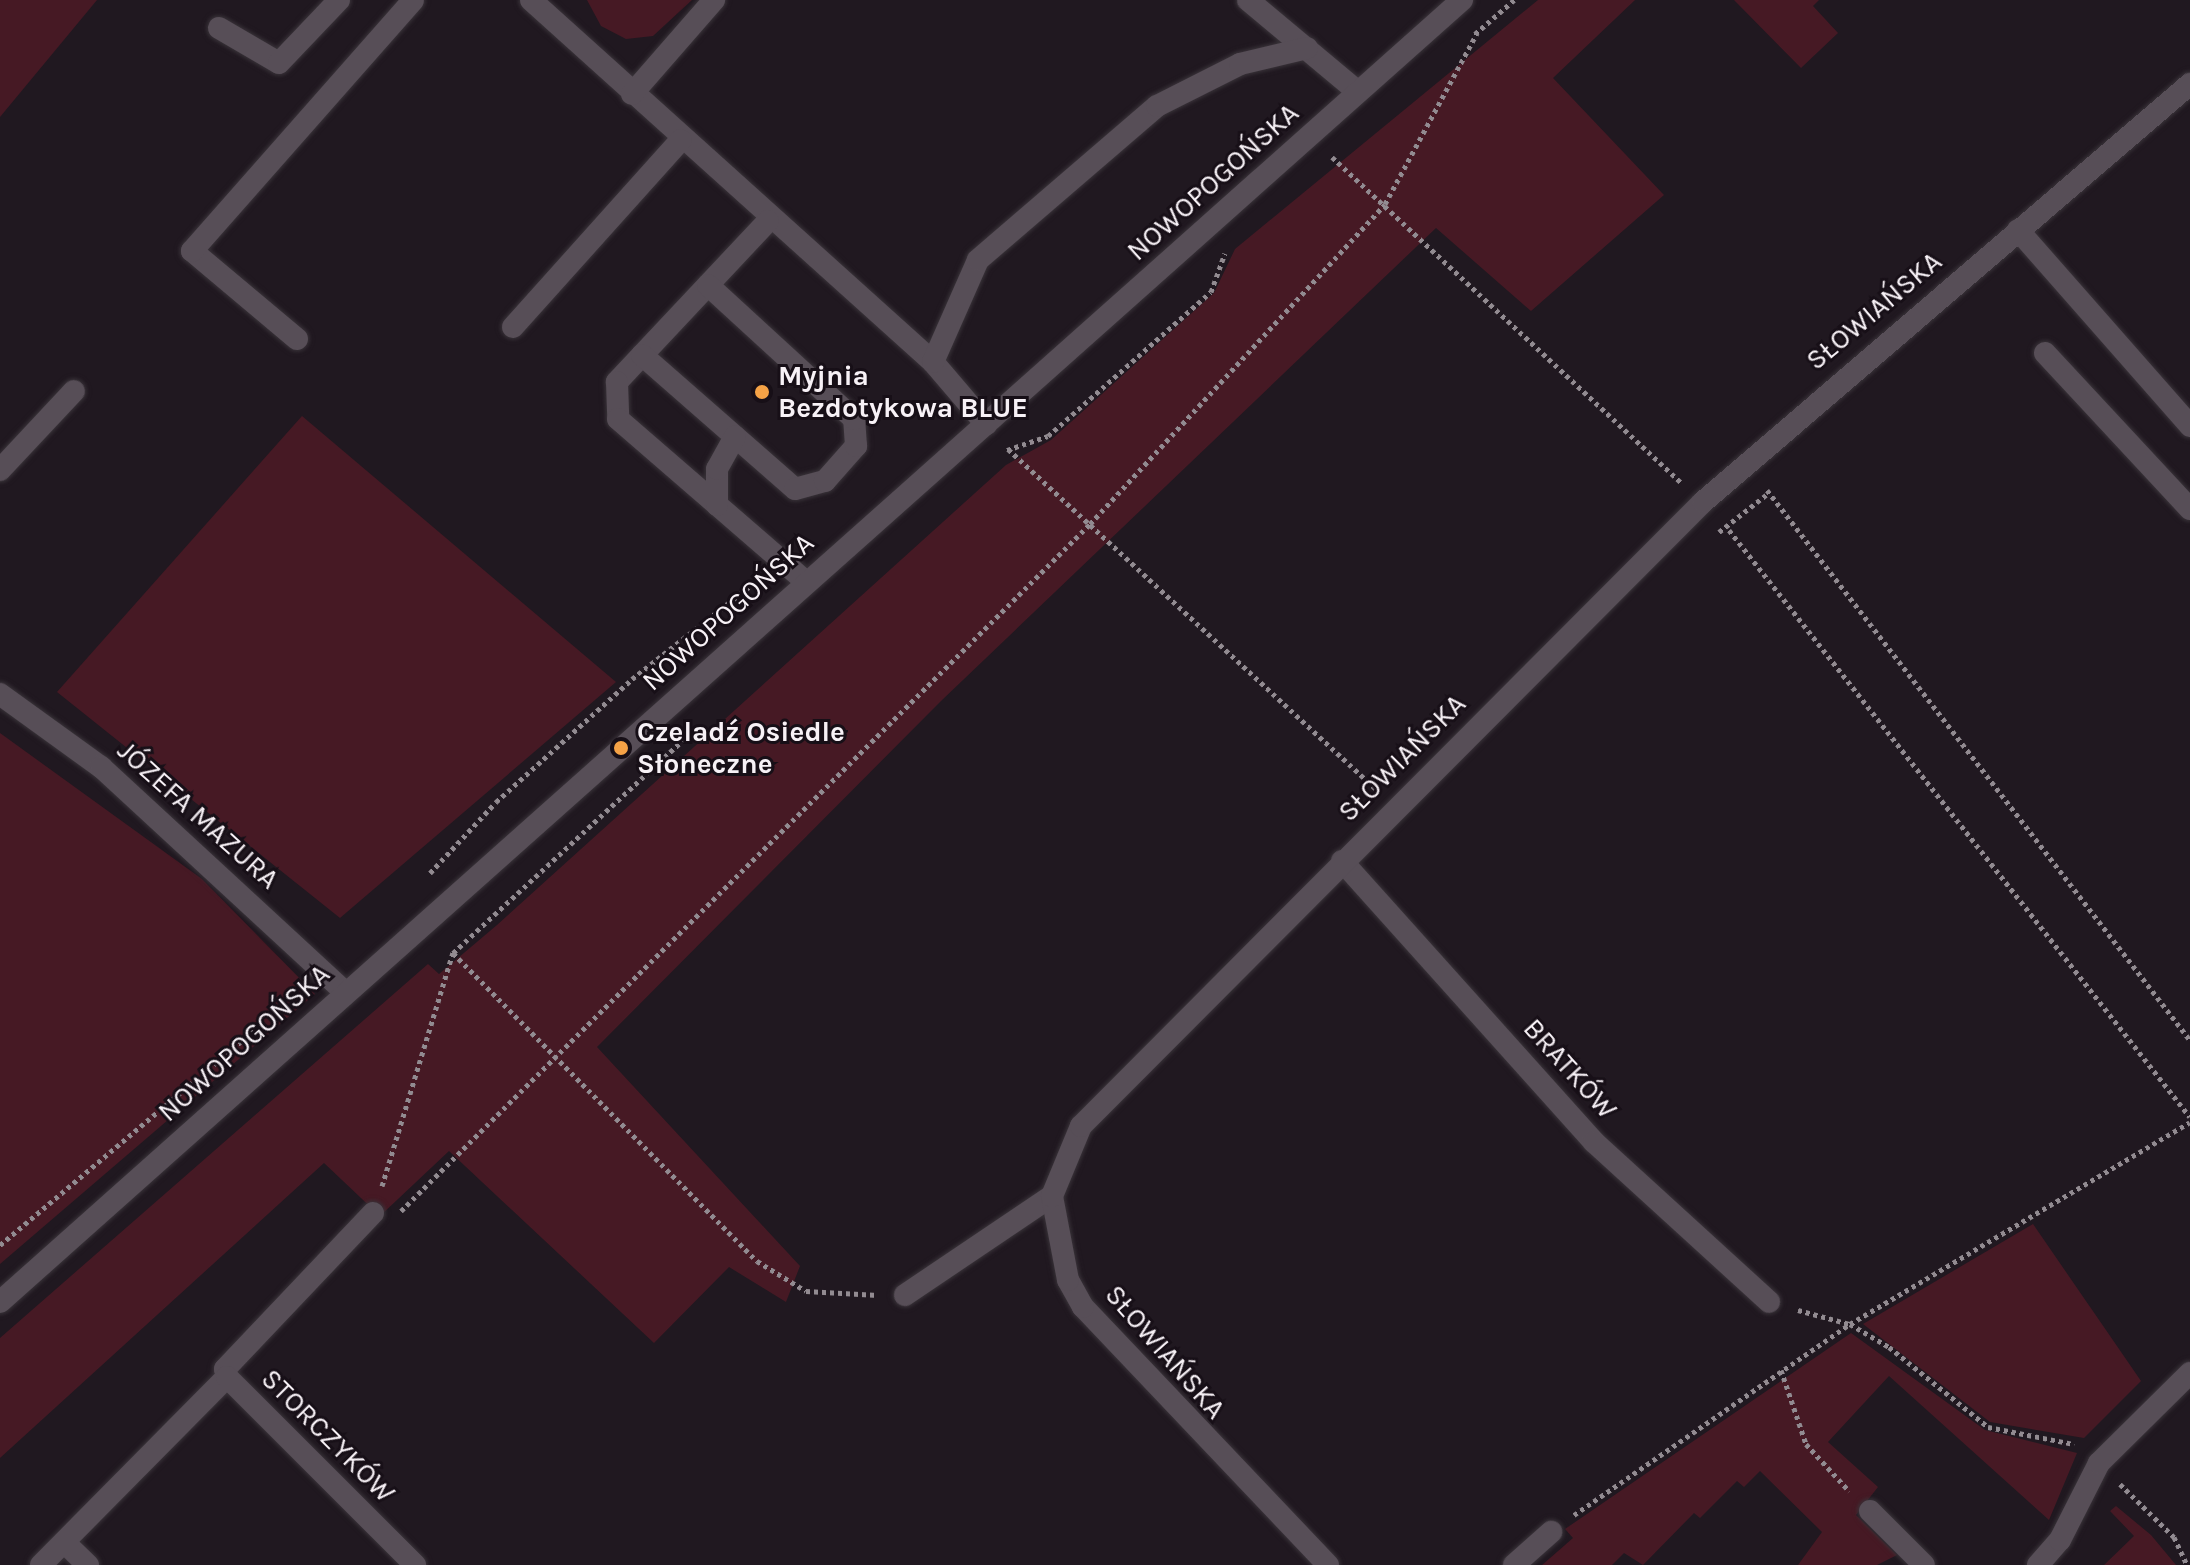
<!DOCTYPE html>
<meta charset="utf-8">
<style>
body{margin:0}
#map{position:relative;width:2190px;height:1565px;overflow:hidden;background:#201820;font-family:Karla,sans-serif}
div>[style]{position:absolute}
.green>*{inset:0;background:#461924}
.path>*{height:5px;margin-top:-2.5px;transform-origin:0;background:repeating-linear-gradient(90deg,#928b91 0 4px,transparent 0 8px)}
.roads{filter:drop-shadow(0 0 2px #393339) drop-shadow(0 0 2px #393339)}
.service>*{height:22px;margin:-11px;padding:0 11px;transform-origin:11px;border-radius:11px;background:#574e57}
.minor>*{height:22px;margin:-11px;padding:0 11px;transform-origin:11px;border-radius:11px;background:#574e57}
.tertiary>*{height:22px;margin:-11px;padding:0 11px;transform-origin:11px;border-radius:11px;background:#574e57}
.dots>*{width:22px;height:22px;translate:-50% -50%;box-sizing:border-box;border:4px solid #170f17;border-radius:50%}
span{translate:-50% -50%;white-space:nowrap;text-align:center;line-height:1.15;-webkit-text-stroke:6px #170f17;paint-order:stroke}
.street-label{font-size:28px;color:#f7f1f6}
.poi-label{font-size:28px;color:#f7f1f6;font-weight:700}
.left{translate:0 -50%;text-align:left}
</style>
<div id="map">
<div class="green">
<div style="clip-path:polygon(0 0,97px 0,0 117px)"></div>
<div style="clip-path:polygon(587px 0,692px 0,653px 36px,626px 39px,601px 26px)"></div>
<div style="clip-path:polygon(1538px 0,1635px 0,1553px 78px,1664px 195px,1531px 311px,1436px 228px,941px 701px,597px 1047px,800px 1266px,786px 1302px,729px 1267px,654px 1343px,449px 1151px,380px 1216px,324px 1163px,0 1458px,0 1338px,428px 964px,439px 974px,497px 925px,1006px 465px,1051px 440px,1214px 293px,1235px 249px)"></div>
<div style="clip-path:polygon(1734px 0,1819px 0,1813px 6px,1838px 33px,1801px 68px)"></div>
<div style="clip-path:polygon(302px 416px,616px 682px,340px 918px,57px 692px)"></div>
<div style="clip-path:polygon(0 733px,202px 879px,315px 994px,0 1264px)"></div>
<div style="clip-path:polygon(2033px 1224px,2141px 1381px,2084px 1438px,1990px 1422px,1863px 1324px)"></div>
<div style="clip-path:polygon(1851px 1333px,1985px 1430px,2077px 1453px,2049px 1520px,1889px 1376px,1828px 1442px,1878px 1487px,1856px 1515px,1897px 1555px,1877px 1565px,1798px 1565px,1822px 1532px,1760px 1471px,1744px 1487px,1737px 1481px,1700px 1518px,1694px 1513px,1643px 1565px,1624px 1553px,1612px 1565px,1542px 1565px,1573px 1538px,1565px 1529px)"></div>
<div style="clip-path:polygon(2116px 1506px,2151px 1535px,2176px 1565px,2104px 1565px,2134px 1536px,2110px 1511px)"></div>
</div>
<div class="path">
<div style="left:1475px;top:34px;width:52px;rotate:-41.1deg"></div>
<div style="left:1332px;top:157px;width:478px;rotate:43deg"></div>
<div style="left:1008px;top:449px;width:501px;rotate:42.74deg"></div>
<div style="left:1007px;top:450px;width:43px;rotate:-18.9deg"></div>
<div style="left:1048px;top:436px;width:217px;rotate:-41.5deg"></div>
<div style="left:1211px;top:292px;width:41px;rotate:-70.3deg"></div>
<div style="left:1767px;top:490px;width:694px;rotate:52.44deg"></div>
<div style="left:1729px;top:530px;width:746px;rotate:51.86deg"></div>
<div style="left:1719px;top:532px;width:60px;rotate:-38.2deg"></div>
<div style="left:430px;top:873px;width:97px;rotate:-47.1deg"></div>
<div style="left:496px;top:802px;width:183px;rotate:-42.1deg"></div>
<div style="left:632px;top:679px;width:162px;rotate:-38.2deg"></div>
<div style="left:453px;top:953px;width:433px;rotate:45.4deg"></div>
<div style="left:757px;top:1261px;width:57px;rotate:31.5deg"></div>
<div style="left:806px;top:1291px;width:72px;rotate:3.2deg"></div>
<div style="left:382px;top:1186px;width:244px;rotate:-73.1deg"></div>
<div style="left:453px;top:953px;width:334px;rotate:-42.8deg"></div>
<div style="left:401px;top:1211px;width:973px;rotate:-44.92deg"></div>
<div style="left:1090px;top:524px;width:435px;rotate:-47.3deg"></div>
<div style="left:1385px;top:204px;width:194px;rotate:-61.7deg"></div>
<div style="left:0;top:1245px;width:339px;rotate:-40.2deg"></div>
<div style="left:1798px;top:1310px;width:54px;rotate:15.1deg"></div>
<div style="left:1850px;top:1324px;width:45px;rotate:30.5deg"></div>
<div style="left:1889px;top:1347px;width:127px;rotate:38.9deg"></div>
<div style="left:1988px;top:1427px;width:88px;rotate:11.2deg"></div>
<div style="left:1781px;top:1370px;width:78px;rotate:71.3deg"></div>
<div style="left:1806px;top:1444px;width:64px;rotate:47.5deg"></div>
<div style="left:2120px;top:1484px;width:76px;rotate:44.5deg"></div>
<div style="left:2174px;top:1537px;width:31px;rotate:65deg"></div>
<div style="left:1574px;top:1515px;width:336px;rotate:-34.7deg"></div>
<div style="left:1850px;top:1324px;width:395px;rotate:-30.7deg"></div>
</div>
<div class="roads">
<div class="service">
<div style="left:531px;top:0;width:541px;rotate:42deg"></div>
<div style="left:933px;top:362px;width:82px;rotate:49.5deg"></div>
<div style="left:1248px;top:0;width:143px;rotate:39.9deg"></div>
<div style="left:219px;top:28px;width:69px;rotate:30.3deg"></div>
<div style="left:279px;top:63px;width:87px;rotate:-46.4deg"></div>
<div style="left:632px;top:94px;width:125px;rotate:-48.9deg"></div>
<div style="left:768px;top:221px;width:221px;rotate:133.2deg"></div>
<div style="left:617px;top:382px;width:37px;rotate:88deg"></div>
<div style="left:618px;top:419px;width:249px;rotate:40.9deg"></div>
<div style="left:513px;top:327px;width:251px;rotate:-48.1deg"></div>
<div style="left:297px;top:339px;width:137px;rotate:-140deg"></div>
<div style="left:192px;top:251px;width:334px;rotate:-48.6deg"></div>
<div style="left:2045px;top:353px;width:213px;rotate:47.1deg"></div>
<div style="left:642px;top:355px;width:203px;rotate:41.2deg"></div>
<div style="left:795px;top:489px;width:31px;rotate:-15deg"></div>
<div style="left:825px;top:481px;width:47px;rotate:-48.5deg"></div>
<div style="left:856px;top:446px;width:27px;rotate:-94deg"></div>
<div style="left:854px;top:419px;width:198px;rotate:-137.5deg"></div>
<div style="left:933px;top:362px;width:111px;rotate:-66.2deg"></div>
<div style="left:978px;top:260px;width:236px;rotate:-40.7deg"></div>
<div style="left:1157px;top:106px;width:93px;rotate:-26.8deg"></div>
<div style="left:1240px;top:64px;width:69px;rotate:-13.4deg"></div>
<div style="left:0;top:470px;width:108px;rotate:-46.9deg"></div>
<div style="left:717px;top:505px;width:36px;rotate:-90deg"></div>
<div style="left:717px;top:469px;width:37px;rotate:-61deg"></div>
<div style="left:905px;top:1295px;width:177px;rotate:-34deg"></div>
<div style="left:227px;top:1377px;width:8px;rotate:-104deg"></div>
<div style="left:225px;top:1369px;width:215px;rotate:-46.5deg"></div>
<div style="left:1870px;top:1511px;width:76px;rotate:45deg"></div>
<div style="left:1514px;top:1565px;width:50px;rotate:-41.7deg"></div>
</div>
<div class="minor">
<div style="left:2018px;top:230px;width:261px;rotate:48.7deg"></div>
<div style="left:0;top:694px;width:125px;rotate:35.9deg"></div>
<div style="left:101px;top:767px;width:332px;rotate:42.7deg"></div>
<div style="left:1342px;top:861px;width:377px;rotate:48.1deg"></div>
<div style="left:1594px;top:1142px;width:237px;rotate:42.4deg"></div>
<div style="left:65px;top:1543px;width:32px;rotate:44deg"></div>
<div style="left:41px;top:1565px;width:264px;rotate:-45.3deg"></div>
<div style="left:227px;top:1377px;width:266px;rotate:45deg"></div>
<div style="left:1328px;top:1565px;width:356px;rotate:-133.5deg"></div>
<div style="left:1083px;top:1307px;width:31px;rotate:-119deg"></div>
<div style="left:1068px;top:1280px;width:86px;rotate:-100.8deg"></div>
<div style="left:1052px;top:1196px;width:76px;rotate:-67.5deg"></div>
<div style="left:1081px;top:1126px;width:881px;rotate:-45.09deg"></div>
<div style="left:1703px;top:502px;width:642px;rotate:-40.64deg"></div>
<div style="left:2038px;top:1565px;width:33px;rotate:-49deg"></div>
<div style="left:2060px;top:1540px;width:86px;rotate:-63.1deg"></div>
<div style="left:2099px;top:1463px;width:128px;rotate:-44.7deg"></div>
</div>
<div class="tertiary">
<div style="left:0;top:1302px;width:1958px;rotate:-41.69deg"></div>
</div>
</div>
<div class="dots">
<div style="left:762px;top:392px;background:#f5a246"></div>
<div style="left:621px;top:748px;background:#f5a246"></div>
</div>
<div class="street-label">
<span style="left:1213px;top:182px;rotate:-42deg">NOWOPOGOŃSKA</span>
<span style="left:1874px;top:311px;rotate:-40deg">SŁOWIAŃSKA</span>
<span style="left:728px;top:612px;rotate:-42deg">NOWOPOGOŃSKA</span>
<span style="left:1402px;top:758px;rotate:-45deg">SŁOWIAŃSKA</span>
<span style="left:198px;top:815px;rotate:42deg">JÓZEFA MAZURA</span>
<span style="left:244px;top:1043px;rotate:-42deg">NOWOPOGOŃSKA</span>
<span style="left:1570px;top:1069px;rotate:48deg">BRATKÓW</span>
<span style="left:1165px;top:1352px;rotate:49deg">SŁOWIAŃSKA</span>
<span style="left:328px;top:1436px;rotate:45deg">STORCZYKÓW</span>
</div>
<div class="poi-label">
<span class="left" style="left:778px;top:392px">Myjnia<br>Bezdotykowa BLUE</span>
<span class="left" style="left:637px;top:748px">Czeladź Osiedle<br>Słoneczne</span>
</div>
</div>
